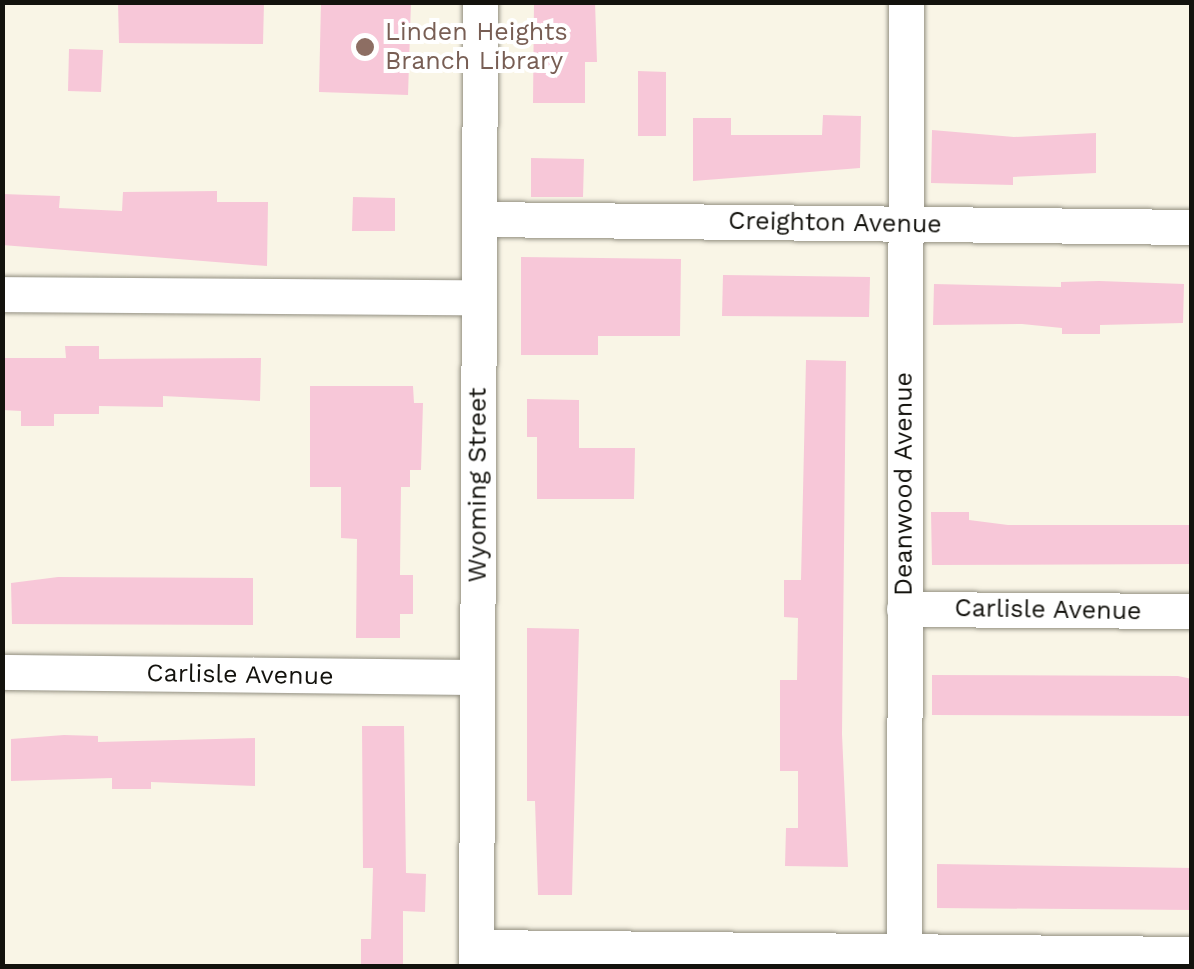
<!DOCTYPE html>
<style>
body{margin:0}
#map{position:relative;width:1194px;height:969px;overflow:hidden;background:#f9f5e6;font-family:"Work Sans",sans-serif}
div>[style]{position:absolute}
.building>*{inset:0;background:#f7c7d8}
.roads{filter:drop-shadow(0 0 2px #928f81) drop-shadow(0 0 2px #928f81)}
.minor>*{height:35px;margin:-17.5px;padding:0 17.5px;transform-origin:17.5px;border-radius:17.5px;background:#fff}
.dots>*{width:28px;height:28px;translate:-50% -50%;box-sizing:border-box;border:5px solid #fff;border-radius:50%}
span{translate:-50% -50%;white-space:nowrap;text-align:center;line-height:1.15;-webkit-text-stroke:8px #fff;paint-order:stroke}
.education-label{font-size:25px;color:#785e54}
.left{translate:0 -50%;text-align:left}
.street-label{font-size:25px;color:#13120d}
.frame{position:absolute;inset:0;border:5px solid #13120d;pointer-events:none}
</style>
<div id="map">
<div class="building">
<div style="clip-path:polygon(118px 2px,264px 2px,263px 44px,119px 43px)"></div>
<div style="clip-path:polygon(321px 2px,411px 2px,408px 95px,319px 92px)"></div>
<div style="clip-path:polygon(534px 2px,595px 2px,597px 62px,585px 62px,585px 103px,533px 103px)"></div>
<div style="clip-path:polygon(69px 49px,103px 50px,101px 92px,68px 91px)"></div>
<div style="clip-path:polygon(638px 71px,666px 72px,666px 136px,638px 136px)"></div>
<div style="clip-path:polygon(823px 115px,861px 116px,860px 168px,693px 181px,693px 118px,731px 118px,731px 135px,822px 135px)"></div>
<div style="clip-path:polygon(932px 130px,1014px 137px,1096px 133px,1096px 173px,1013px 177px,1013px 185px,931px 183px)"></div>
<div style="clip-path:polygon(531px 158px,584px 159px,583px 197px,531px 197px)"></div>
<div style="clip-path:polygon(217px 191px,217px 202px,268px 202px,267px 266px,2px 245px,2px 194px,60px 196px,59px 208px,122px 211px,123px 192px)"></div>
<div style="clip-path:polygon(353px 197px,395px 198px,395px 231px,352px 231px)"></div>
<div style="clip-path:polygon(521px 257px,681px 259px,680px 336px,598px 336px,598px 355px,521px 355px)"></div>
<div style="clip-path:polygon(723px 275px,870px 277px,869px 317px,722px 316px)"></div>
<div style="clip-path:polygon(1099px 281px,1184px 284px,1183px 323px,1100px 325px,1100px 334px,1062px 334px,1062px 328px,1022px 324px,933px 325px,934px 284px,1061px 287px,1061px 282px)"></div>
<div style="clip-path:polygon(65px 346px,99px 346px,99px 359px,261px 358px,260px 401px,163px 396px,163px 407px,99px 406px,99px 414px,54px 414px,54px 426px,21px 426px,21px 411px,2px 410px,2px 358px,66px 358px)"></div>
<div style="clip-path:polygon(806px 360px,846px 361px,842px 734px,848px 867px,785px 866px,786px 828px,798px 828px,798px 771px,780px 771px,780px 680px,797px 680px,798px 618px,784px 617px,784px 580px,801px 580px)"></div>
<div style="clip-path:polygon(310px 386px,413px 386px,414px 403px,423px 403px,421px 470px,410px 470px,410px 487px,401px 487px,400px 575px,413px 575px,413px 614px,400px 614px,400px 638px,356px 638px,357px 539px,341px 538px,341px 487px,310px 487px)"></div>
<div style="clip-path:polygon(527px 399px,579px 400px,579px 448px,635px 448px,634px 499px,537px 499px,537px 437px,527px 437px)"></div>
<div style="clip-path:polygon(931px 512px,969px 512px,969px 520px,1008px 525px,1192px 525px,1192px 564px,932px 565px)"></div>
<div style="clip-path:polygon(58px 577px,253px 578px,253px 625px,12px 624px,11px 583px)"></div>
<div style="clip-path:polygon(527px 628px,579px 629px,572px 895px,538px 895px,535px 801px,527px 801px)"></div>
<div style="clip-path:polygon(932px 675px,1178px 676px,1192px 679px,1192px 716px,932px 715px)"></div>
<div style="clip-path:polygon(362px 726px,404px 726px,406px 873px,426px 874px,425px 912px,403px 911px,403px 966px,361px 966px,361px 939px,371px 939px,373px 868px,363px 868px)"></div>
<div style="clip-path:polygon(64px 735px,98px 736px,98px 742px,255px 738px,255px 786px,151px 782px,151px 789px,112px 789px,112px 778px,11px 781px,11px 739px)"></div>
<div style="clip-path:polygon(937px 864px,1192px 868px,1192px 910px,937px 908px)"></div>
</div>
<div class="roads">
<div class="minor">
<div style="left:479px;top:219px;width:713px;rotate:0.64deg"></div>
<div style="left:2px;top:294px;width:477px;rotate:0.4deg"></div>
<div style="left:904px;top:609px;width:288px;rotate:0.4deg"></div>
<div style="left:2px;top:672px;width:475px;rotate:0.6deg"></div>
<div style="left:476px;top:947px;width:716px;rotate:0.56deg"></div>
<div style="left:476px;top:966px;width:964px;rotate:-89.76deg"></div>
<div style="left:904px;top:966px;width:964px;rotate:-89.88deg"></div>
</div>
</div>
<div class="dots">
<div style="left:365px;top:47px;background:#8d6e63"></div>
</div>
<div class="education-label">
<span class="left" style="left:385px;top:47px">Linden Heights<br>Branch Library</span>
</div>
<div class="street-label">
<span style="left:835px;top:223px;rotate:1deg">Creighton Avenue</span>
<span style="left:904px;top:484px;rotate:-90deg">Deanwood Avenue</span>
<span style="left:478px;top:485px;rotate:-90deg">Wyoming Street</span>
<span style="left:1048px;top:610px;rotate:1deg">Carlisle Avenue</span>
<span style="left:240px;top:675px;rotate:1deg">Carlisle Avenue</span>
</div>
<div class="frame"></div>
</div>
